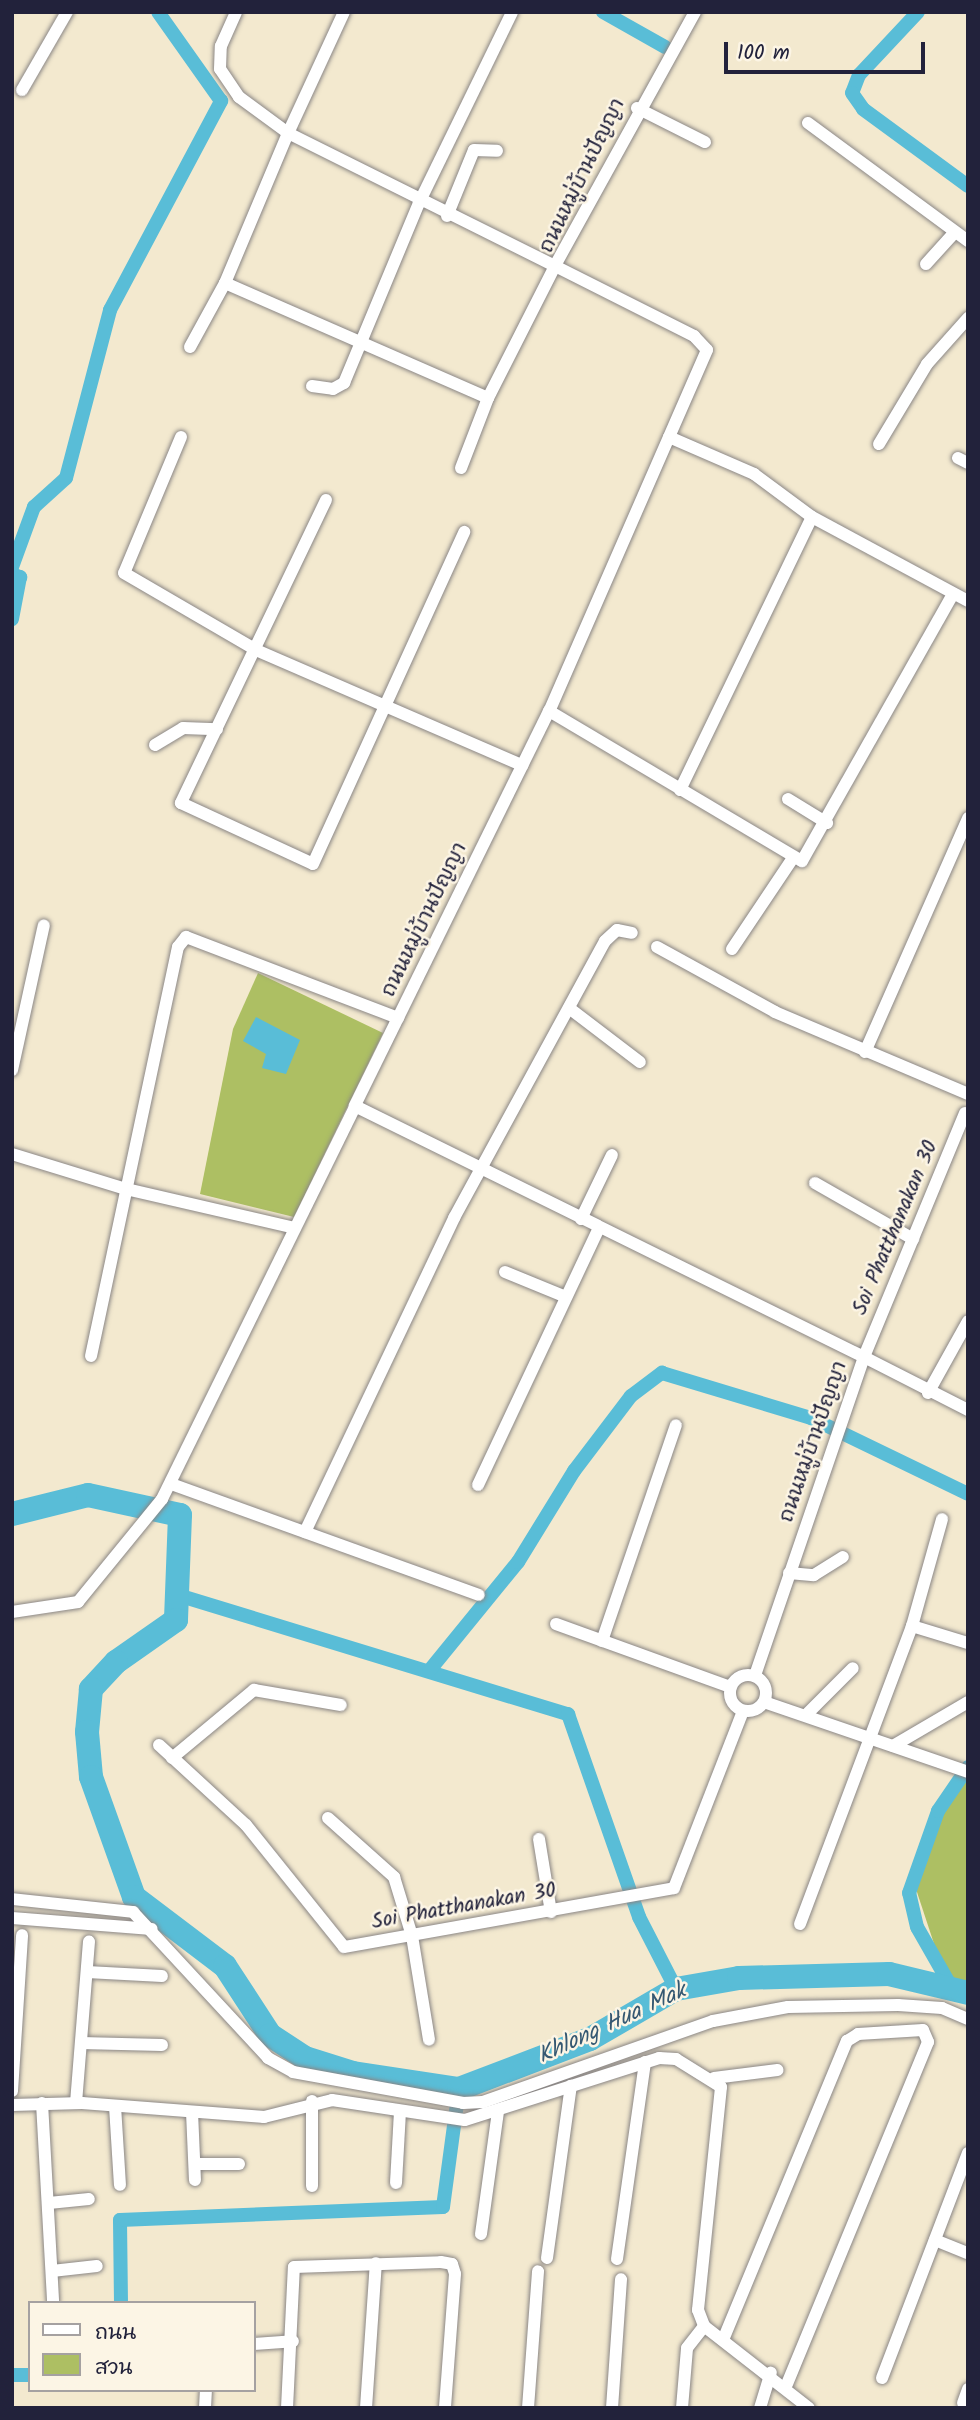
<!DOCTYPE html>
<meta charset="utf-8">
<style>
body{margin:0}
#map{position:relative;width:980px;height:2420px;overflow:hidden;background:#f3e9cf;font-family:Kalam,"Playpen Sans Thai",sans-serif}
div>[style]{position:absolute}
.green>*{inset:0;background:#adbf63}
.water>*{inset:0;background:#59bdd7}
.canal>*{height:14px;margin:-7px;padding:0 7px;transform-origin:7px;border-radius:7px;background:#59bdd7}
.river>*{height:24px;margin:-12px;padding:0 12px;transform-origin:12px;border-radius:12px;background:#59bdd7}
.roads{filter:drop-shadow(0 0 2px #8a8685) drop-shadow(0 0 2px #8a8685)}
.minor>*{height:12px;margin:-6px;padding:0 6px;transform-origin:6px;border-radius:6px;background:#fff}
.minor>.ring{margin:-6px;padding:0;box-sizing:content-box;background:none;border:12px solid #fff;border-radius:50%}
span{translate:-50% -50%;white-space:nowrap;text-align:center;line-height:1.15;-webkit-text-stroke:5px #fcf5e5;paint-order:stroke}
.street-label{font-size:21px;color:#22223b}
.water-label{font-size:23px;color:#355872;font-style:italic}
.frame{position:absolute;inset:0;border:14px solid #22223b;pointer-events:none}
.legend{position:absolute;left:28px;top:2301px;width:228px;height:91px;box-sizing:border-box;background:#fcf5e5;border:2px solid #a5a1a1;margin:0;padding:9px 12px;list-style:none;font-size:21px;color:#22223b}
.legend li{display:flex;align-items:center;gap:14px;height:35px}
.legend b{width:35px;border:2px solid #a5a1a1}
.scale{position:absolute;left:724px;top:42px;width:201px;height:32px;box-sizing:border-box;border:4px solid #22223b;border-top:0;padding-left:9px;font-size:21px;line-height:24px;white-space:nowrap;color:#22223b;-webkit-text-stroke:5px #fcf5e5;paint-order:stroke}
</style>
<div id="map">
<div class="green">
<div style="clip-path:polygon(258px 973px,383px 1033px,294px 1217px,200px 1194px,233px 1029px)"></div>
<div style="clip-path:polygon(961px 1776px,968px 1778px,968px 1986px,945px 1977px,913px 1880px)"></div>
</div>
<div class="water">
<div style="clip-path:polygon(256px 1017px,300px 1040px,286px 1074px,262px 1068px,266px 1054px,243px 1041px)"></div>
</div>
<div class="canal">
<div style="left:603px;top:12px;width:71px;rotate:29.4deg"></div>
<div style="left:918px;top:12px;width:86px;rotate:133.1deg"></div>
<div style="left:859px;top:75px;width:19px;rotate:111deg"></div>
<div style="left:852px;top:93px;width:19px;rotate:55deg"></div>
<div style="left:863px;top:109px;width:130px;rotate:36.3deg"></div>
<div style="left:12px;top:567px;width:64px;rotate:-69.9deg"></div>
<div style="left:34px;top:507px;width:43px;rotate:-42.2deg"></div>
<div style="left:66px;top:478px;width:174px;rotate:-75.3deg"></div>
<div style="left:110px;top:310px;width:237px;rotate:-62deg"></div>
<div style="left:221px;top:101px;width:109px;rotate:-125.3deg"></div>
<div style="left:12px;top:574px;width:9px;rotate:21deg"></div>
<div style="left:20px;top:577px;width:43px;rotate:100.8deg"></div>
<div style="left:181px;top:1596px;width:405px;rotate:17deg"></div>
<div style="left:568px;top:1714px;width:215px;rotate:70.7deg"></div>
<div style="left:639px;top:1917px;width:81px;rotate:62.8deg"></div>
<div style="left:429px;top:1671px;width:141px;rotate:-50.8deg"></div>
<div style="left:518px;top:1562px;width:107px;rotate:-58.4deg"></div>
<div style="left:574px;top:1471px;width:94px;rotate:-52.8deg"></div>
<div style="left:631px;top:1396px;width:39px;rotate:-37deg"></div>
<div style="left:662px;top:1373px;width:156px;rotate:16.8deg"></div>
<div style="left:811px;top:1418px;width:174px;rotate:25.8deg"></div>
<div style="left:949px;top:1983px;width:64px;rotate:-119.7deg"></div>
<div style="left:917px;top:1927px;width:35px;rotate:-103deg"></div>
<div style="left:909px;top:1893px;width:87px;rotate:-70.5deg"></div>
<div style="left:938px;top:1811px;width:53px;rotate:-55.7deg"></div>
<div style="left:121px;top:2303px;width:83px;rotate:-90.7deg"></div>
<div style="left:120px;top:2220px;width:323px;rotate:-2.3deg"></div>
<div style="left:443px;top:2207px;width:119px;rotate:-82.3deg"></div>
<div style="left:12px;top:2375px;width:18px"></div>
</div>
<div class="river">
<div style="left:12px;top:1514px;width:78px;rotate:-14deg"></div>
<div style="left:88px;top:1495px;width:94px;rotate:12.3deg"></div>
<div style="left:180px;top:1515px;width:105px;rotate:92.2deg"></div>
<div style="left:176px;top:1620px;width:73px;rotate:145deg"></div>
<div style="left:116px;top:1662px;width:37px;rotate:133deg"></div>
<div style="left:91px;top:1689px;width:43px;rotate:95.3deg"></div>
<div style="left:87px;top:1732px;width:45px;rotate:84.9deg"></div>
<div style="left:91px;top:1777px;width:127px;rotate:70.3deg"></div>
<div style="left:134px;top:1897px;width:114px;rotate:37.2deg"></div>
<div style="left:225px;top:1966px;width:82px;rotate:56.9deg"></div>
<div style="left:270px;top:2035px;width:42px;rotate:33.3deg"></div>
<div style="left:305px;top:2058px;width:50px;rotate:17.4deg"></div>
<div style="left:353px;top:2073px;width:107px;rotate:8.6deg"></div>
<div style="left:459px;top:2089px;width:140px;rotate:-20.9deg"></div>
<div style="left:590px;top:2039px;width:99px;rotate:-30.2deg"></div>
<div style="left:676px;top:1989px;width:64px;rotate:-9.9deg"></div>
<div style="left:739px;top:1978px;width:150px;rotate:-1.5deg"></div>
<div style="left:889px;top:1974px;width:81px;rotate:13.5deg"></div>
</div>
<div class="roads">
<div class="minor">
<div style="left:344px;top:12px;width:133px;rotate:114.8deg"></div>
<div style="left:288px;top:133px;width:298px;rotate:26.5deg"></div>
<div style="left:555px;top:266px;width:148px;rotate:116.9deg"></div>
<div style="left:488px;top:398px;width:75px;rotate:111.1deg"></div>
<div style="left:695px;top:12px;width:290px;rotate:118.9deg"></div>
<div style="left:555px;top:266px;width:156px;rotate:26.7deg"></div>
<div style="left:694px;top:336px;width:19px;rotate:47deg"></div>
<div style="left:707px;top:350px;width:394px;rotate:113.6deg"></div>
<div style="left:549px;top:711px;width:440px;rotate:116.2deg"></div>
<div style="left:355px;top:1106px;width:568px;rotate:26.25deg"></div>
<div style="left:864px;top:1357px;width:337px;rotate:108.9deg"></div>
<div style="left:22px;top:90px;width:90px;rotate:-60deg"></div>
<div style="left:637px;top:108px;width:76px;rotate:26.6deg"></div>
<div style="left:808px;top:123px;width:199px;rotate:36.4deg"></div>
<div style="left:447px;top:216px;width:71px;rotate:-67.8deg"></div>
<div style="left:474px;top:150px;width:23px;rotate:2deg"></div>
<div style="left:926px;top:264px;width:43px;rotate:-47.8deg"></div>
<div style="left:225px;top:283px;width:287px;rotate:23.6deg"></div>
<div style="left:190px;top:347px;width:73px;rotate:-61.3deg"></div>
<div style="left:225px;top:283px;width:163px;rotate:-67.2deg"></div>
<div style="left:288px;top:133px;width:61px;rotate:-143.7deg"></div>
<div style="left:239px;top:97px;width:34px;rotate:-124deg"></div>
<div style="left:220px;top:69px;width:23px;rotate:-88deg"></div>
<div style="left:221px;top:46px;width:37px;rotate:-66deg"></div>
<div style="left:312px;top:386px;width:21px;rotate:8deg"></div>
<div style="left:333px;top:389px;width:13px;rotate:-29deg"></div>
<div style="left:344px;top:383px;width:195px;rotate:-67.4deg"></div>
<div style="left:419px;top:203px;width:212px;rotate:-64deg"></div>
<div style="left:181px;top:437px;width:147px;rotate:112.7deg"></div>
<div style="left:124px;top:573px;width:155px;rotate:30.2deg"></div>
<div style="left:258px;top:651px;width:288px;rotate:23.4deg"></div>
<div style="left:669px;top:437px;width:93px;rotate:23.5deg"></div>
<div style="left:754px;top:474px;width:72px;rotate:36.6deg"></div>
<div style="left:812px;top:517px;width:177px;rotate:28.3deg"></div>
<div style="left:879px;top:444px;width:93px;rotate:-59deg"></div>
<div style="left:927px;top:364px;width:62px;rotate:-48.3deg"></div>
<div style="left:958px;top:458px;width:11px;rotate:27deg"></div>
<div style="left:326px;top:500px;width:336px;rotate:115.6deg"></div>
<div style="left:181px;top:803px;width:145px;rotate:24.8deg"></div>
<div style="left:313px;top:864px;width:365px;rotate:-65.5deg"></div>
<div style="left:549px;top:711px;width:294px;rotate:30.7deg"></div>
<div style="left:802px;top:861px;width:307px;rotate:-60.5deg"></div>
<div style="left:155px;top:745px;width:33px;rotate:-31deg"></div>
<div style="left:183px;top:728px;width:34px;rotate:2deg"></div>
<div style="left:680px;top:790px;width:303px;rotate:-64.2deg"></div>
<div style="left:788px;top:799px;width:46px;rotate:31.6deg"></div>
<div style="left:657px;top:947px;width:135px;rotate:28.8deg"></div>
<div style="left:775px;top:1012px;width:210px;rotate:23deg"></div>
<div style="left:732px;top:949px;width:110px;rotate:-56.2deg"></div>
<div style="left:569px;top:1008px;width:89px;rotate:37.3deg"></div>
<div style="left:865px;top:1052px;width:256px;rotate:-66.2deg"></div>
<div style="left:12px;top:1070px;width:148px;rotate:-77.6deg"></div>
<div style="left:965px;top:1113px;width:264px;rotate:112.5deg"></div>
<div style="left:864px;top:1357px;width:117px;rotate:27deg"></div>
<div style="left:12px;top:1154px;width:119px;rotate:17.1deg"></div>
<div style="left:126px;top:1189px;width:173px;rotate:13deg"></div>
<div style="left:815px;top:1183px;width:113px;rotate:29.7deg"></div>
<div style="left:581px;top:1219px;width:71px;rotate:-64.2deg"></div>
<div style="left:505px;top:1272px;width:66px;rotate:22.3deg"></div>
<div style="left:91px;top:1356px;width:418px;rotate:-78deg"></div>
<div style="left:178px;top:947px;width:13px;rotate:-51deg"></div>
<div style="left:186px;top:937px;width:227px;rotate:20.9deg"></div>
<div style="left:928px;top:1393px;width:82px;rotate:-60.9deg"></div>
<div style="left:171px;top:1484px;width:327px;rotate:19.8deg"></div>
<div style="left:478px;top:1485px;width:284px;rotate:-64.8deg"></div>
<div style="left:305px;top:1532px;width:348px;rotate:-64.6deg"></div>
<div style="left:454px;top:1218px;width:315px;rotate:-61.4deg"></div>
<div style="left:605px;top:941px;width:16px;rotate:-43deg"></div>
<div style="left:617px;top:930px;width:15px;rotate:11deg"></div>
<div style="left:789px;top:1573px;width:25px;rotate:5deg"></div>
<div style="left:814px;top:1575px;width:34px;rotate:-32deg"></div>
<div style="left:12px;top:1612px;width:67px;rotate:-8.6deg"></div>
<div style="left:78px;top:1602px;width:133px;rotate:-50.8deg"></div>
<div style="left:162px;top:1499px;width:438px;rotate:-63.8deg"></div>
<div style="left:556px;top:1624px;width:185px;rotate:19.9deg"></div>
<div style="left:912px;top:1626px;width:59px;rotate:16.9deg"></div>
<div style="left:602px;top:1641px;width:228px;rotate:-71.1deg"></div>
<div class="ring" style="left:730px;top:1675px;width:24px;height:24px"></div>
<div style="left:764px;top:1702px;width:216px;rotate:18.9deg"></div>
<div style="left:806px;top:1715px;width:66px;rotate:-45deg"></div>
<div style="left:159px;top:1745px;width:118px;rotate:42.6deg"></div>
<div style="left:246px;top:1825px;width:156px;rotate:51.2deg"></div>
<div style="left:344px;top:1947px;width:335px;rotate:-10.1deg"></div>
<div style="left:674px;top:1888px;width:190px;rotate:-68.7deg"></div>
<div style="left:893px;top:1746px;width:87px;rotate:-30.4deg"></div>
<div style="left:172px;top:1758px;width:107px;rotate:-39.7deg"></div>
<div style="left:254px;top:1690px;width:88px;rotate:9.8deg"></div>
<div style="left:328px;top:1818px;width:89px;rotate:41.8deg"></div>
<div style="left:394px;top:1877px;width:62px;rotate:73deg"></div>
<div style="left:412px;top:1936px;width:105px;rotate:80.7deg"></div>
<div style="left:539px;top:1839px;width:74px;rotate:80.7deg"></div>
<div style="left:12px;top:1899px;width:122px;rotate:6.1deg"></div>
<div style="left:133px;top:1912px;width:199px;rotate:47.2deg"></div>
<div style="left:268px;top:2058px;width:29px;rotate:29deg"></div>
<div style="left:293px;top:2072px;width:173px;rotate:10.3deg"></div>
<div style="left:463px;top:2103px;width:20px;rotate:-3deg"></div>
<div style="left:483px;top:2102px;width:244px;rotate:-19.4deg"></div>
<div style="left:713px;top:2021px;width:76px;rotate:-10.6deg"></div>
<div style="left:788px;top:2007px;width:110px;rotate:-1deg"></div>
<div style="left:898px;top:2005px;width:44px;rotate:3.9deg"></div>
<div style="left:942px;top:2008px;width:28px;rotate:23deg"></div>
<div style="left:12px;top:1918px;width:140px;rotate:4.5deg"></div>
<div style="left:800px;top:1924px;width:318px;rotate:-69.4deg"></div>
<div style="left:912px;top:1626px;width:111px;rotate:-74.3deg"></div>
<div style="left:87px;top:1972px;width:75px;rotate:3.1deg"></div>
<div style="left:81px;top:2043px;width:81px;rotate:1.4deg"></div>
<div style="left:714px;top:2078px;width:64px;rotate:-7.2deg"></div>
<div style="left:12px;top:2091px;width:156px;rotate:-86.3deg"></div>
<div style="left:312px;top:2101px;width:85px;rotate:90deg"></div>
<div style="left:42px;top:2103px;width:198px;rotate:86.8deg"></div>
<div style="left:76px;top:2103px;width:162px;rotate:-85.4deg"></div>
<div style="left:12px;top:2105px;width:70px;rotate:-1.6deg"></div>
<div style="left:82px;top:2103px;width:183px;rotate:4.4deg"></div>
<div style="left:264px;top:2117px;width:70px;rotate:-14deg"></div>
<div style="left:332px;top:2100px;width:134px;rotate:8.6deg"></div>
<div style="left:465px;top:2120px;width:204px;rotate:-17.7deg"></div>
<div style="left:659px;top:2058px;width:17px;rotate:3deg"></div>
<div style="left:676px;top:2059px;width:53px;rotate:31.9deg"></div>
<div style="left:721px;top:2087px;width:224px;rotate:95.9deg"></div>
<div style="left:698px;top:2310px;width:17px;rotate:69deg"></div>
<div style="left:704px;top:2326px;width:133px;rotate:38deg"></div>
<div style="left:115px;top:2106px;width:79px;rotate:86.4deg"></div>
<div style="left:192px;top:2112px;width:68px;rotate:87.5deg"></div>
<div style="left:195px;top:2164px;width:44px"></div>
<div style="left:396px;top:2183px;width:72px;rotate:-86.8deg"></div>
<div style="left:49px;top:2203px;width:40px;rotate:-5.7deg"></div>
<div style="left:481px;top:2234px;width:123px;rotate:-82.1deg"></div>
<div style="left:935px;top:2240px;width:35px;rotate:22deg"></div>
<div style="left:547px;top:2258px;width:174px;rotate:-82.1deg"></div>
<div style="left:617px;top:2259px;width:199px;rotate:-81.9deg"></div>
<div style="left:52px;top:2271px;width:45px;rotate:-6.3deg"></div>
<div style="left:723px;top:2340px;width:324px;rotate:-67.5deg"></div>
<div style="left:847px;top:2041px;width:13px;rotate:-32deg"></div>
<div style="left:858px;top:2034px;width:65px;rotate:-3.5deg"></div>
<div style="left:923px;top:2030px;width:13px;rotate:67deg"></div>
<div style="left:928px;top:2042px;width:370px;rotate:112.4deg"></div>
<div style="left:254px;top:2344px;width:39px;rotate:-4deg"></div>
<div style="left:882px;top:2378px;width:241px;rotate:-69.1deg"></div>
<div style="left:963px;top:2403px;width:15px;rotate:-70deg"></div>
<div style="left:205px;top:2408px;width:18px;rotate:-87deg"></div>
<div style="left:287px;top:2408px;width:141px;rotate:-87.2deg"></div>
<div style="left:294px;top:2267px;width:147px;rotate:-1.9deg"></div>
<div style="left:441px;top:2262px;width:11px;rotate:10deg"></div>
<div style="left:452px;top:2264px;width:10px;rotate:73deg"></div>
<div style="left:455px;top:2274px;width:134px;rotate:94.3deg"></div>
<div style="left:366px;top:2408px;width:145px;rotate:-86.1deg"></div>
<div style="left:528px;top:2408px;width:137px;rotate:-85.8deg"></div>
<div style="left:612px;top:2408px;width:129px;rotate:-86deg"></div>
<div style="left:682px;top:2408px;width:60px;rotate:-85.2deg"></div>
<div style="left:687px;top:2348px;width:28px;rotate:-52deg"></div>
<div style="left:760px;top:2408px;width:37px;rotate:-73deg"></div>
</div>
</div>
<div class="street-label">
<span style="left:583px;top:176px;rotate:-64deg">ถนนหมู่บ้านปัญญา</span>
<span style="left:425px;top:920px;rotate:-64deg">ถนนหมู่บ้านปัญญา</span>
<span style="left:896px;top:1228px;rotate:-67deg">Soi Phatthanakan 30</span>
<span style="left:814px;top:1442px;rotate:-71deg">ถนนหมู่บ้านปัญญา</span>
<span style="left:464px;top:1907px;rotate:-10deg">Soi Phatthanakan 30</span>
</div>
<div class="water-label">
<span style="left:612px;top:2024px;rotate:-25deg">Khlong Hua Mak</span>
</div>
<div class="frame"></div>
<ul class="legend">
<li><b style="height:9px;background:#fff"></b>ถนน</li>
<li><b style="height:19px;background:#adbf63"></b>สวน</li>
</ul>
<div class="scale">100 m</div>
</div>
